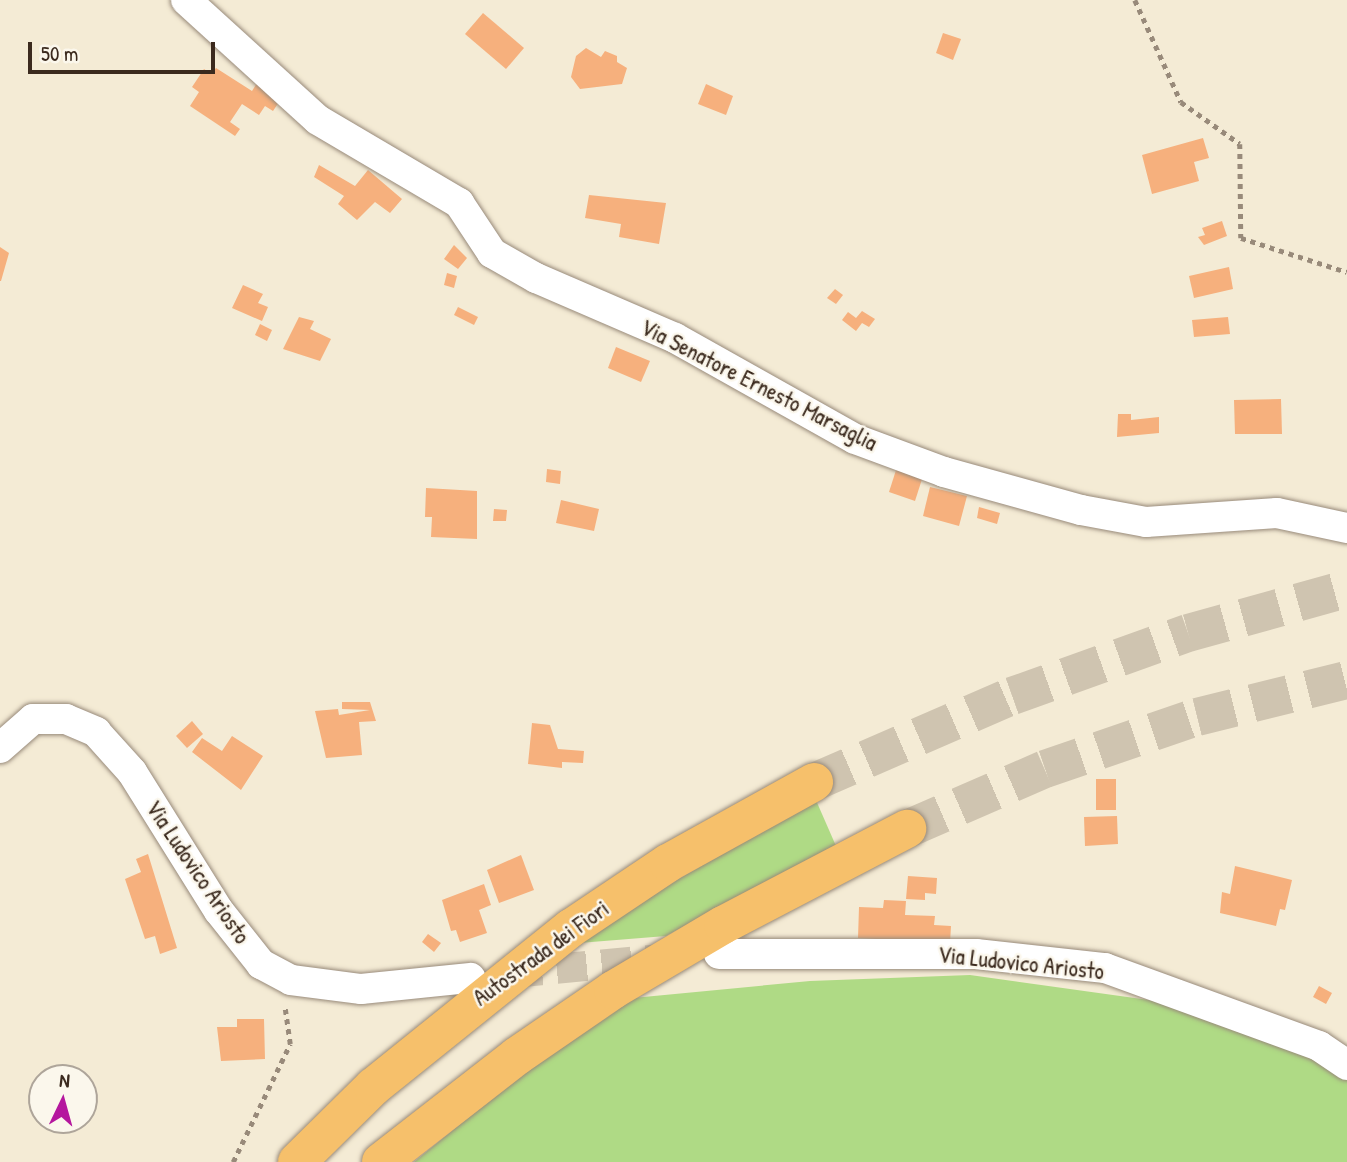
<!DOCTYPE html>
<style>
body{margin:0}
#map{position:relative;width:1347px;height:1162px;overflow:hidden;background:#f4ebd5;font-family:"Patrick Hand",sans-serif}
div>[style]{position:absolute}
.green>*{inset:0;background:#afda85}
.building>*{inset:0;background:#f6b07d}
.minor-tunnel>*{height:30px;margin-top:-15px;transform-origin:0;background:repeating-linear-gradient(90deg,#cfc4b0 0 30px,transparent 0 45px)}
.highway-tunnel>*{height:38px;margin-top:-19px;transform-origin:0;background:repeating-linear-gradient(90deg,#cfc4b0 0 38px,transparent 0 57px)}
.path>*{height:4.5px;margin-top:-2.25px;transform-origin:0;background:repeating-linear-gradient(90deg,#988a7a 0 5px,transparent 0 10px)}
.roads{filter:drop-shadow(0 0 2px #988a7a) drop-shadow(0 0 2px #988a7a)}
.minor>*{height:30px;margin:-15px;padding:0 15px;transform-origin:15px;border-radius:15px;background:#fff}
.highway>*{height:38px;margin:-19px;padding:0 19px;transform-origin:19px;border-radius:19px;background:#f6c06b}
span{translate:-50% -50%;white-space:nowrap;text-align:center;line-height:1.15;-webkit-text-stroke:5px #fbf7ec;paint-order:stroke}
.street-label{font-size:23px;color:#3b2a1e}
.north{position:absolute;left:28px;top:1064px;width:70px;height:70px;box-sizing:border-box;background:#fbf7ec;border:2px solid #aea59a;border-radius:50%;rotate:5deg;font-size:19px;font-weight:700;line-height:28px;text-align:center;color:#3b2a1e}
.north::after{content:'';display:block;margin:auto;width:24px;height:32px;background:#b5179e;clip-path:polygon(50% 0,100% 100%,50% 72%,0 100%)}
.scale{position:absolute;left:28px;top:42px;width:187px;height:32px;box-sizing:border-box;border:4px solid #3b2a1e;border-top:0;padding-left:9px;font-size:21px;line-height:24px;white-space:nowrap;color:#3b2a1e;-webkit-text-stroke:5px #fbf7ec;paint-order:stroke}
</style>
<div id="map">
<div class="green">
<div style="clip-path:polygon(815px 798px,836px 846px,666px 936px,579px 943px,620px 914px)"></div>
<div style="clip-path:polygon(970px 975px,1156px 1001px,1347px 1065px,1347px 1162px,414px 1162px,519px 1076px,633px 998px,810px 981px)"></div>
</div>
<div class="building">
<div style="clip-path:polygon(483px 13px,524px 48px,506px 69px,465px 34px)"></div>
<div style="clip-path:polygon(943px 33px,961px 39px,953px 60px,936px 53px)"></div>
<div style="clip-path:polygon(586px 48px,601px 57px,605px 51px,617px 56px,617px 62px,627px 68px,622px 84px,580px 89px,571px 77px,576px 56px)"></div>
<div style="clip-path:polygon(216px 68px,252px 91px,259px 80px,283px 96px,273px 111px,265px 106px,259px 115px,242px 104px,230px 122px,240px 129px,235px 136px,190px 106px,199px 92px,192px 87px,204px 69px,211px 74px)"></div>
<div style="clip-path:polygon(706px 84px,733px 96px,726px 115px,698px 104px)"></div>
<div style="clip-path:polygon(1203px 138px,1209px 158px,1194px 162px,1199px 181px,1152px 194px,1142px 155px)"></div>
<div style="clip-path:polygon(319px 165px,355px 186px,368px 170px,402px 199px,390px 213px,375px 202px,357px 220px,338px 204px,344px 196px,314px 177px)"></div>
<div style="clip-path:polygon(589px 195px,666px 203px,659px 244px,619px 237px,621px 224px,585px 218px)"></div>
<div style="clip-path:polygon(1222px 221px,1227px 236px,1204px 245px,1198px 237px,1205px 235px,1202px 228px)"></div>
<div style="clip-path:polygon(454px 245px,467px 258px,458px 269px,444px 259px)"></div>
<div style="clip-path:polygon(0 247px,9px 253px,1px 281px,0 281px)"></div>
<div style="clip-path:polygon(1229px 267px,1233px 289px,1194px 298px,1189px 276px)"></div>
<div style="clip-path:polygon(447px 273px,457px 276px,454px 288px,444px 285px)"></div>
<div style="clip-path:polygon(243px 285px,263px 294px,258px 303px,268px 307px,262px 321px,232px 308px)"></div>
<div style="clip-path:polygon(835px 289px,843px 295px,836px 304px,827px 298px)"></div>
<div style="clip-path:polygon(458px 307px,478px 317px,474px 325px,454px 315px)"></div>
<div style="clip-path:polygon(862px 311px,875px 319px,869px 327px,862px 323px,856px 331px,842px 320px,848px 312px,856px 318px)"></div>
<div style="clip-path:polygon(299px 317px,314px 321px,310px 329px,331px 339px,320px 361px,283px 349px)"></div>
<div style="clip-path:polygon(1228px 317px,1230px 334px,1194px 337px,1192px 320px)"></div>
<div style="clip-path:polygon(260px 324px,272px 330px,267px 341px,255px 335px)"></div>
<div style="clip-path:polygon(616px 347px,650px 361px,641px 382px,608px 368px)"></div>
<div style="clip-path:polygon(1281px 399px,1282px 434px,1235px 434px,1234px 400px)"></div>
<div style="clip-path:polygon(1118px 414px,1131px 414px,1131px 420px,1159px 417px,1159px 433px,1117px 437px)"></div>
<div style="clip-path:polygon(897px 467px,923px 476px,915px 501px,889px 492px)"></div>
<div style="clip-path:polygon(547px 469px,561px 471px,560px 484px,546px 482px)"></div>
<div style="clip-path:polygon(930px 487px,967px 496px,959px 526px,923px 516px)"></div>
<div style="clip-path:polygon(426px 488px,477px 491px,477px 539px,431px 537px,432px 517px,425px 517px)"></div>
<div style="clip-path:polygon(561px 500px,599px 509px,594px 531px,556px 523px)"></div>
<div style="clip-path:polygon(979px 507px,1000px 513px,997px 524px,977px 518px)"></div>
<div style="clip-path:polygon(494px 509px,507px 510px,506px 521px,493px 521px)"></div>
<div style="clip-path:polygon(342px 702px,370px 702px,376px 721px,359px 722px,362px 755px,326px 758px,315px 711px,338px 709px,339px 715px,370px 710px,342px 709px)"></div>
<div style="clip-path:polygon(192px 721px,203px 734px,187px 748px,176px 736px)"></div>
<div style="clip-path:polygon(532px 723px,550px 725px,558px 749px,584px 751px,583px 763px,562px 762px,562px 768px,528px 764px)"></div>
<div style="clip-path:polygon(232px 736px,263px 756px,241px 790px,192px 752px,202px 738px,222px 751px)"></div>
<div style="clip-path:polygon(1096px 779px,1116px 779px,1116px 810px,1096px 810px)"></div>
<div style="clip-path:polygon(1117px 816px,1118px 844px,1085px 846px,1084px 817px)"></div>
<div style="clip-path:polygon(148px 854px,177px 948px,160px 954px,155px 936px,145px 939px,125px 879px,141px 872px,136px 859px)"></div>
<div style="clip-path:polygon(521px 855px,534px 890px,499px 903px,487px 870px)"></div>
<div style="clip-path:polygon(1235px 866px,1292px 880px,1285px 910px,1280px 909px,1276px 926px,1220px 913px,1222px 892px,1230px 894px)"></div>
<div style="clip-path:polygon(908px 876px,937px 878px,936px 894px,925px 893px,925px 900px,906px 899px)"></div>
<div style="clip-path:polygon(484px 884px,491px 905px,479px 910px,487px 933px,460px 942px,456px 930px,451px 931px,442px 900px)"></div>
<div style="clip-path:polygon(884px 900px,906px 901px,905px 915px,935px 916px,934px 925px,951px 926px,950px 943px,858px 938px,859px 907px,883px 908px)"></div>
<div style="clip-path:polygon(428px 934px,441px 943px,434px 952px,422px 942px)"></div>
<div style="clip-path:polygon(1319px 986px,1332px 993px,1326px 1004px,1313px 997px)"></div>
<div style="clip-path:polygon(237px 1019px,264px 1019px,265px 1059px,221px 1061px,217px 1027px,237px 1027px)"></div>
</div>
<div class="minor-tunnel">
<div style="left:512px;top:973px;width:150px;rotate:-5.4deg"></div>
</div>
<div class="highway-tunnel">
<div style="left:814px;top:782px;width:216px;rotate:-23.5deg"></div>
<div style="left:1012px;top:696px;width:187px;rotate:-19.7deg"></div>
<div style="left:1188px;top:633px;width:165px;rotate:-15.5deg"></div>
<div style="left:907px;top:829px;width:150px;rotate:-23.5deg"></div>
<div style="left:1045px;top:769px;width:161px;rotate:-18.9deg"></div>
<div style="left:1197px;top:717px;width:154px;rotate:-13.9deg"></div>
</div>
<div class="path">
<div style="left:1135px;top:0;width:112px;rotate:65.7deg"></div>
<div style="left:1181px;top:102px;width:72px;rotate:35.4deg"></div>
<div style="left:1240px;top:144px;width:94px;rotate:89.4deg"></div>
<div style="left:1241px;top:238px;width:111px;rotate:17.8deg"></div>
<div style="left:233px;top:1162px;width:131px;rotate:-64.2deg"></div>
<div style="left:290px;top:1044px;width:37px;rotate:-98deg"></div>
</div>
<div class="roads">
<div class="minor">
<div style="left:186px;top:0;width:178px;rotate:42.3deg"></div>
<div style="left:318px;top:120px;width:164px;rotate:30.5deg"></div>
<div style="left:459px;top:203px;width:60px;rotate:56.6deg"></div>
<div style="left:492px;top:253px;width:51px;rotate:29.6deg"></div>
<div style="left:536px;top:278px;width:151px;rotate:23.3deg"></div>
<div style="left:675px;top:338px;width:206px;rotate:29.3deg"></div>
<div style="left:855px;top:439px;width:95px;rotate:20.3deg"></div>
<div style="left:944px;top:472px;width:142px;rotate:15.5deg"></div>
<div style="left:1081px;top:510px;width:66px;rotate:10.5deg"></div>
<div style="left:1146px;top:522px;width:131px;rotate:-3.9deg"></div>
<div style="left:1277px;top:513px;width:72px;rotate:12.1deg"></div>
<div style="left:0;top:748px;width:44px;rotate:-41.3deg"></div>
<div style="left:33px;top:719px;width:33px"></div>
<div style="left:66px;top:719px;width:33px;rotate:23deg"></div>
<div style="left:96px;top:732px;width:54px;rotate:48deg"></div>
<div style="left:132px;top:772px;width:164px;rotate:58deg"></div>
<div style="left:219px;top:911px;width:68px;rotate:51.6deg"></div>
<div style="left:261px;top:964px;width:34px;rotate:28deg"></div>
<div style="left:291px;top:980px;width:71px;rotate:7.3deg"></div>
<div style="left:361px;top:989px;width:110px;rotate:-5.8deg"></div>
<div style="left:719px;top:954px;width:257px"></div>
<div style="left:976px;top:954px;width:130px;rotate:6.2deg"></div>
<div style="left:1105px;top:968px;width:228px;rotate:20deg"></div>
<div style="left:1319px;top:1046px;width:34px;rotate:34deg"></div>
</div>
<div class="highway">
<div style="left:297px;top:1162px;width:107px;rotate:-44.6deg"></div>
<div style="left:373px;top:1087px;width:254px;rotate:-38.8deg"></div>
<div style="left:571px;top:928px;width:117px;rotate:-33.8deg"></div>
<div style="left:668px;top:863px;width:167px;rotate:-29deg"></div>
<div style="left:381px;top:1162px;width:172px;rotate:-37.9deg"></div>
<div style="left:517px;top:1056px;width:116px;rotate:-34.5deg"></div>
<div style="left:613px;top:990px;width:128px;rotate:-30.6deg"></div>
<div style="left:723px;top:925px;width:208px;rotate:-27.6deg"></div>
</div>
</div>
<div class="street-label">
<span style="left:759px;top:385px;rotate:27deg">Via Senatore Ernesto Marsaglia</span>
<span style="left:198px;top:872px;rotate:56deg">Via Ludovico Ariosto</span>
<span style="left:541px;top:953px;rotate:-36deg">Autostrada dei Fiori</span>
<span style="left:1021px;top:963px;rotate:6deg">Via Ludovico Ariosto</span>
</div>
<div class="north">N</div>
<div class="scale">50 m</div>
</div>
